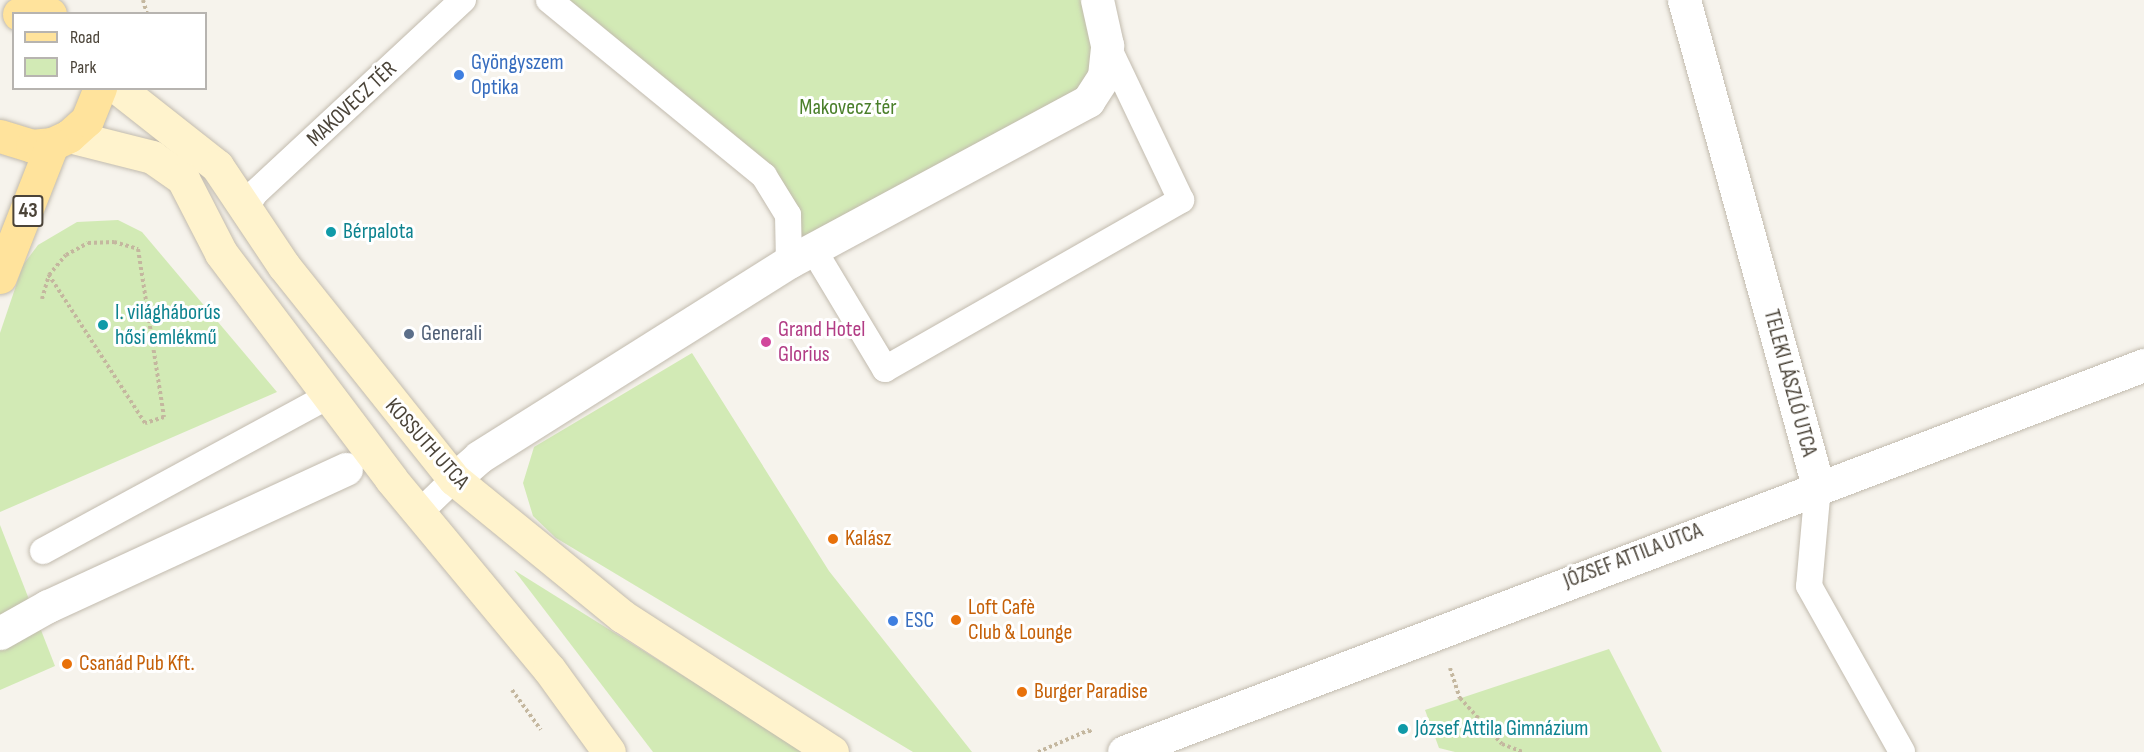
<!DOCTYPE html>
<meta charset="utf-8">
<style>
body{margin:0}
#map{position:relative;width:2144px;height:752px;overflow:hidden;background:#f6f3ec;font-family:"Sofia Sans Condensed",sans-serif}
div>[style]{position:absolute}
.green>*{inset:0;background:#d2eab5}
.path>*{height:4px;margin-top:-2px;transform-origin:0;background:repeating-linear-gradient(90deg,#c4b79f 0 3px,transparent 0 6px)}
.roads{filter:drop-shadow(0 0 2px #c2bbae) drop-shadow(0 0 2px #c2bbae)}
.service>*{height:26px;margin:-13px;padding:0 13px;transform-origin:13px;border-radius:13px;background:#fff}
.pedestrian>*{height:33px;margin:-16.5px;padding:0 16.5px;transform-origin:16.5px;border-radius:16.5px;background:#fff}
.minor>*{height:33px;margin:-16.5px;padding:0 16.5px;transform-origin:16.5px;border-radius:16.5px;background:#fff}
.secondary>*{height:33px;margin:-16.5px;padding:0 16.5px;transform-origin:16.5px;border-radius:16.5px;background:#fff3cd}
.primary>*{height:33px;margin:-16.5px;padding:0 16.5px;transform-origin:16.5px;border-radius:16.5px;background:#ffe39c}
.dots>*{width:16px;height:16px;translate:-50% -50%;box-sizing:border-box;border:3px solid #fff;border-radius:50%}
span{translate:-50% -50%;white-space:nowrap;text-align:center;line-height:1.15;-webkit-text-stroke:6px #fff;paint-order:stroke}
.shield-label span{padding:2px 4px;background:#fff;border:2px solid;border-radius:4px;-webkit-text-stroke-width:0}
.shield-label{font-size:21px;color:#4b4439;font-weight:700}
.shop-label{font-size:22px;color:#366cbe}
.left{translate:0 -50%;text-align:left}
.street-label{font-size:22px;color:#4b4439}
.park-label{font-size:22px;color:#4a7f2a}
.culture-label{font-size:22px;color:#0d838f}
.hotel-label{font-size:22px;color:#b23c85}
.service-label{font-size:22px;color:#4e5e75}
.food-label{font-size:22px;color:#c56008}
.legend{position:absolute;left:12px;top:12px;width:195px;height:78px;box-sizing:border-box;background:#fff;border:2px solid #b7b4b0;margin:0;padding:8px 10px;list-style:none;font-size:18px;color:#4b4439}
.legend li{display:flex;align-items:center;gap:12px;height:30px}
.legend b{width:30px;border:2px solid #b7b4b0}
</style>
<div id="map">
<div class="green">
<div style="clip-path:polygon(550px 0,1097px 0,1104px 76px,789px 262px,788px 215px)"></div>
<div style="clip-path:polygon(118px 220px,142px 232px,277px 392px,0 512px,0 333px,23px 265px,38px 245px,77px 222px)"></div>
<div style="clip-path:polygon(692px 353px,829px 571px,972px 752px,913px 752px,556px 538px,533px 516px,523px 483px,534px 447px)"></div>
<div style="clip-path:polygon(0 525px,55px 666px,0 690px)"></div>
<div style="clip-path:polygon(514px 570px,805px 752px,653px 752px)"></div>
<div style="clip-path:polygon(1609px 649px,1662px 752px,1455px 752px,1439px 748px,1425px 710px)"></div>
</div>
<div class="path">
<div style="left:143px;top:0;width:15px;rotate:74deg"></div>
<div style="left:42px;top:299px;width:25px;rotate:-74deg"></div>
<div style="left:49px;top:275px;width:26px;rotate:-50deg"></div>
<div style="left:66px;top:255px;width:25px;rotate:-29deg"></div>
<div style="left:88px;top:243px;width:26px;rotate:-2deg"></div>
<div style="left:114px;top:242px;width:25px;rotate:16deg"></div>
<div style="left:138px;top:249px;width:170px;rotate:81.2deg"></div>
<div style="left:164px;top:417px;width:20px;rotate:162deg"></div>
<div style="left:145px;top:423px;width:176px;rotate:-123deg"></div>
<div style="left:1450px;top:668px;width:32px;rotate:72deg"></div>
<div style="left:1460px;top:698px;width:62px;rotate:47.6deg"></div>
<div style="left:1502px;top:744px;width:22px;rotate:21deg"></div>
<div style="left:512px;top:690px;width:49px;rotate:54.1deg"></div>
<div style="left:1038px;top:752px;width:56px;rotate:-23.3deg"></div>
<div style="left:1089px;top:730px;width:4px;rotate:56deg"></div>
</div>
<div class="roads">
<div class="service">
<div style="left:549px;top:0;width:278px;rotate:39.3deg"></div>
<div style="left:764px;top:176px;width:46px;rotate:58.4deg"></div>
<div style="left:788px;top:215px;width:47px;rotate:88.8deg"></div>
<div style="left:244px;top:211px;width:21px;rotate:-59deg"></div>
<div style="left:255px;top:193px;width:284px;rotate:-42.9deg"></div>
<div style="left:813px;top:249px;width:140px;rotate:59deg"></div>
<div style="left:885px;top:369px;width:341px;rotate:-29.7deg"></div>
<div style="left:1181px;top:200px;width:172px;rotate:-115.5deg"></div>
<div style="left:1818px;top:486px;width:100px;rotate:95.1deg"></div>
<div style="left:1809px;top:586px;width:190px;rotate:60.7deg"></div>
<div style="left:419px;top:513px;width:49px;rotate:-44.2deg"></div>
<div style="left:43px;top:551px;width:324px;rotate:-28.5deg"></div>
</div>
<div class="pedestrian">
<div style="left:0;top:633px;width:55px;rotate:-29.4deg"></div>
<div style="left:48px;top:606px;width:328px;rotate:-24.7deg"></div>
</div>
<div class="minor">
<div style="left:1684px;top:0;width:504px;rotate:74.59deg"></div>
<div style="left:454px;top:479px;width:33px;rotate:-41deg"></div>
<div style="left:479px;top:457px;width:366px;rotate:-32.2deg"></div>
<div style="left:789px;top:262px;width:340px;rotate:-28.3deg"></div>
<div style="left:1088px;top:101px;width:30px;rotate:-57deg"></div>
<div style="left:1104px;top:76px;width:31px;rotate:-84deg"></div>
<div style="left:1107px;top:45px;width:46px;rotate:-102.5deg"></div>
<div style="left:1124px;top:752px;width:1091px;rotate:-20.78deg"></div>
</div>
<div class="secondary">
<div style="left:118px;top:88px;width:126px;rotate:38.2deg"></div>
<div style="left:217px;top:166px;width:120px;rotate:56.2deg"></div>
<div style="left:284px;top:266px;width:273px;rotate:51.4deg"></div>
<div style="left:454px;top:479px;width:217px;rotate:39.2deg"></div>
<div style="left:622px;top:616px;width:250px;rotate:32.9deg"></div>
<div style="left:69px;top:136px;width:86px;rotate:14.2deg"></div>
<div style="left:152px;top:157px;width:38px;rotate:35deg"></div>
<div style="left:183px;top:179px;width:83px;rotate:62.8deg"></div>
<div style="left:221px;top:253px;width:283px;rotate:53deg"></div>
<div style="left:391px;top:479px;width:247px;rotate:50.3deg"></div>
<div style="left:549px;top:669px;width:102px;rotate:54.1deg"></div>
</div>
<div class="primary">
<div style="left:19px;top:14px;width:31px"></div>
<div style="left:0;top:136px;width:34px;rotate:17deg"></div>
<div style="left:32px;top:146px;width:20px;rotate:-6deg"></div>
<div style="left:52px;top:144px;width:19px;rotate:-25deg"></div>
<div style="left:69px;top:136px;width:24px;rotate:-42deg"></div>
<div style="left:87px;top:120px;width:35px;rotate:-68deg"></div>
<div style="left:0;top:277px;width:143px;rotate:-68.6deg"></div>
</div>
</div>
<div class="dots">
<div style="left:459px;top:75px;background:#3f7fe0"></div>
<div style="left:331px;top:232px;background:#0f9aa8"></div>
<div style="left:103px;top:325px;background:#0f9aa8"></div>
<div style="left:409px;top:334px;background:#5c6f8a"></div>
<div style="left:766px;top:342px;background:#d1479c"></div>
<div style="left:833px;top:539px;background:#e8710a"></div>
<div style="left:956px;top:620px;background:#e8710a"></div>
<div style="left:893px;top:621px;background:#3f7fe0"></div>
<div style="left:67px;top:664px;background:#e8710a"></div>
<div style="left:1022px;top:692px;background:#e8710a"></div>
<div style="left:1403px;top:729px;background:#0f9aa8"></div>
</div>
<div class="shield-label">
<span style="left:28px;top:211px">43</span>
</div>
<div class="shop-label">
<span class="left" style="left:471px;top:75px">Gyöngyszem<br>Optika</span>
<span class="left" style="left:905px;top:621px">ESC</span>
</div>
<div class="street-label">
<span style="left:352px;top:104px;rotate:-43deg">MAKOVECZ TÉR</span>
<span style="left:1790px;top:383px;rotate:75deg">TELEKI LÁSZLÓ UTCA</span>
<span style="left:427px;top:444px;rotate:48deg">KOSSUTH UTCA</span>
<span style="left:1633px;top:556px;rotate:-21deg">JÓZSEF ATTILA UTCA</span>
</div>
<div class="park-label">
<span style="left:848px;top:108px">Makovecz tér</span>
</div>
<div class="culture-label">
<span class="left" style="left:343px;top:232px">Bérpalota</span>
<span class="left" style="left:115px;top:325px">I. világháborús<br>hősi emlékmű</span>
<span class="left" style="left:1415px;top:729px">József Attila Gimnázium</span>
</div>
<div class="hotel-label">
<span class="left" style="left:778px;top:342px">Grand Hotel<br>Glorius</span>
</div>
<div class="service-label">
<span class="left" style="left:421px;top:334px">Generali</span>
</div>
<div class="food-label">
<span class="left" style="left:845px;top:539px">Kalász</span>
<span class="left" style="left:968px;top:620px">Loft Cafè<br>Club &amp; Lounge</span>
<span class="left" style="left:79px;top:664px">Csanád Pub Kft.</span>
<span class="left" style="left:1034px;top:692px">Burger Paradise</span>
</div>
<ul class="legend">
<li><b style="height:8px;background:#ffe39c"></b>Road</li>
<li><b style="height:16px;background:#d2eab5"></b>Park</li>
</ul>
</div>
